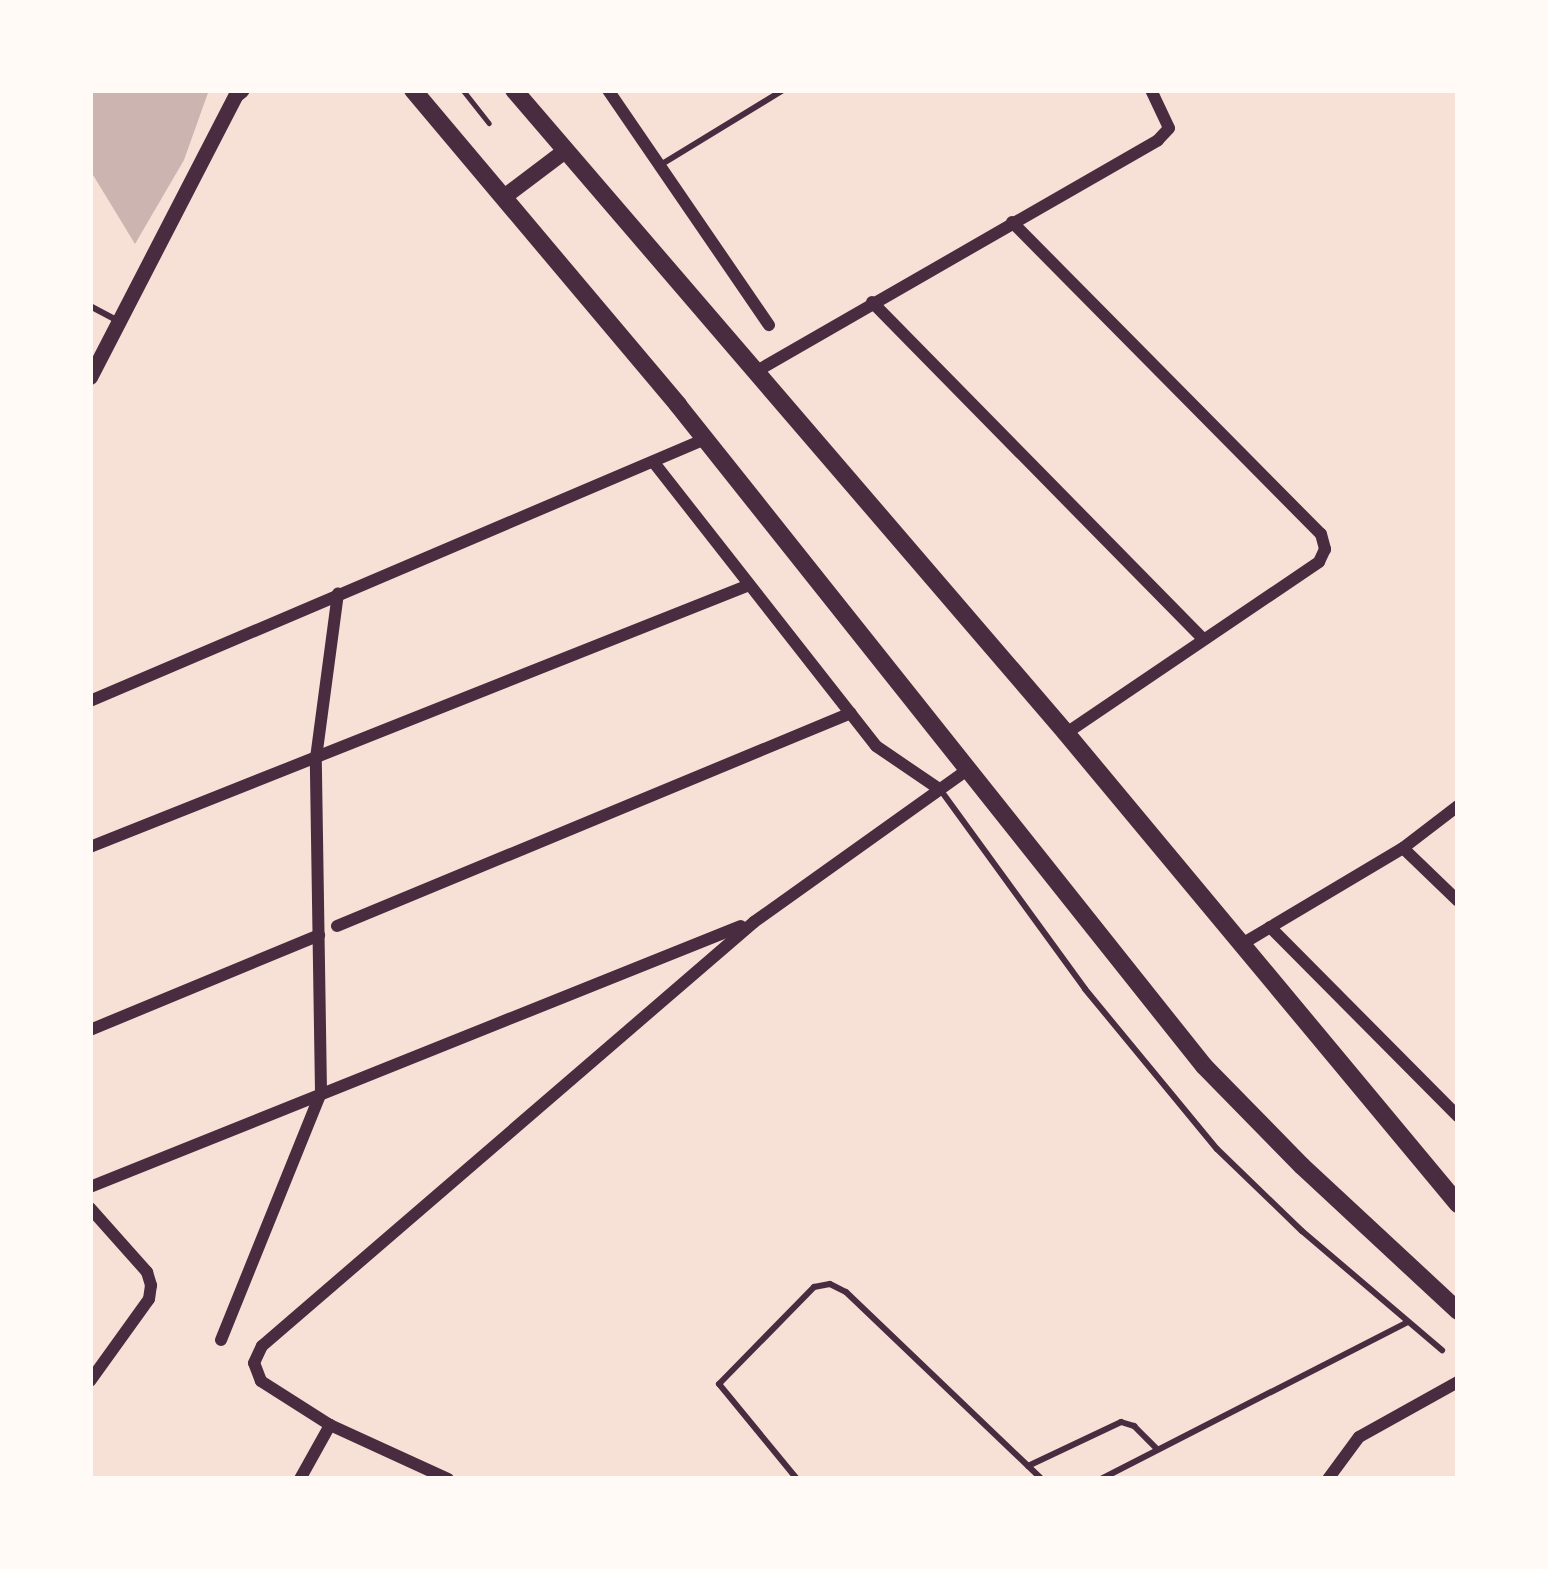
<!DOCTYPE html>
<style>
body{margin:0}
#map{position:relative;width:1548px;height:1569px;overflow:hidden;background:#f7e1d7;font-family:Montserrat,sans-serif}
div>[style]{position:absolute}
.building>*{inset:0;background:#ccb4b1}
.path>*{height:4.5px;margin:-2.25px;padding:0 2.25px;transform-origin:2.25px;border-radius:2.25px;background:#4a2c40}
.service>*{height:6px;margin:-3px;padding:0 3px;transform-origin:3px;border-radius:3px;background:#4a2c40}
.minor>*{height:12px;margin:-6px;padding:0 6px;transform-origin:6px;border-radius:6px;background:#4a2c40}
.tertiary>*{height:15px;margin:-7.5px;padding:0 7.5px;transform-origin:7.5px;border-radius:7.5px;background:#4a2c40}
.secondary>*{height:16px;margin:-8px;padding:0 8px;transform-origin:8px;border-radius:8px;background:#4a2c40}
.primary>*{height:18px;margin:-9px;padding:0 9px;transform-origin:9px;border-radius:9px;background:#4a2c40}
span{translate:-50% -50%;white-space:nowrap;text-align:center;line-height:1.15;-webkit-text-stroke:12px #fffaf5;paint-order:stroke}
.frame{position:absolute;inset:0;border:93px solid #fffaf5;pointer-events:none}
</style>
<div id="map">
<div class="building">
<div style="clip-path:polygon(90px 90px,209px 90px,184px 160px,135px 244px,90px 170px)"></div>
</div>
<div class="path">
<div style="left:463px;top:90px;width:42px;rotate:51.8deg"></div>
</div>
<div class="service">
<div style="left:662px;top:164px;width:142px;rotate:-31.4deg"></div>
<div style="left:90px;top:306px;width:32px;rotate:28deg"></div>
<div style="left:942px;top:792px;width:243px;rotate:54deg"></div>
<div style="left:1085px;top:989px;width:207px;rotate:50.5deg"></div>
<div style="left:1217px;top:1149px;width:118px;rotate:44deg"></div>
<div style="left:1302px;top:1231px;width:184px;rotate:40.4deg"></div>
<div style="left:1028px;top:1466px;width:103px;rotate:-25.3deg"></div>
<div style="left:1121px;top:1422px;width:14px;rotate:17deg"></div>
<div style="left:1134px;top:1426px;width:33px;rotate:45deg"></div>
<div style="left:797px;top:1479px;width:123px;rotate:-129.4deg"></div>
<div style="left:719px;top:1384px;width:136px;rotate:-45.6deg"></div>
<div style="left:814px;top:1287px;width:16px;rotate:-11deg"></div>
<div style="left:830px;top:1284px;width:18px;rotate:27deg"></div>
<div style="left:846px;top:1292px;width:271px;rotate:43.7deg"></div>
<div style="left:1101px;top:1479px;width:345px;rotate:-27.1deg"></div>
</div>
<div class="minor">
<div style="left:608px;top:90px;width:285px;rotate:55.6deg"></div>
<div style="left:1012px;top:222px;width:439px;rotate:45.3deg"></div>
<div style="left:1321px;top:534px;width:16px;rotate:75deg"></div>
<div style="left:1325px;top:549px;width:14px;rotate:115deg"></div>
<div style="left:1319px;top:562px;width:305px;rotate:145.9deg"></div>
<div style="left:872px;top:302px;width:472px;rotate:45.5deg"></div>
<div style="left:755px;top:372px;width:465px;rotate:-29.9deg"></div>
<div style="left:1158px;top:140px;width:16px;rotate:-47deg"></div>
<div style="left:1169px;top:128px;width:42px;rotate:-115.3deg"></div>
<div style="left:655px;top:464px;width:358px;rotate:51.9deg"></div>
<div style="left:876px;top:746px;width:76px;rotate:34.3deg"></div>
<div style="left:90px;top:701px;width:668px;rotate:-23.07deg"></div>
<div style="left:90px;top:847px;width:709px;rotate:-21.68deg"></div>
<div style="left:1403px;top:848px;width:76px;rotate:43.9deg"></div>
<div style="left:337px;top:926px;width:556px;rotate:-22.51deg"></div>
<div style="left:1270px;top:927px;width:267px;rotate:45.2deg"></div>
<div style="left:1242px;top:944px;width:187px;rotate:-30.8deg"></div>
<div style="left:1403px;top:848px;width:69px;rotate:-37.4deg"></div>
<div style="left:90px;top:1030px;width:248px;rotate:-22.5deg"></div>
<div style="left:90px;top:1187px;width:701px;rotate:-21.85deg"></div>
<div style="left:90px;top:1208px;width:86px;rotate:48.3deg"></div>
<div style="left:147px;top:1272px;width:14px;rotate:73deg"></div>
<div style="left:151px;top:1285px;width:14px;rotate:98deg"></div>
<div style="left:149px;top:1299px;width:101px;rotate:125.7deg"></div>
<div style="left:221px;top:1340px;width:267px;rotate:-68deg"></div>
<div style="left:321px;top:1092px;width:334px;rotate:-90.9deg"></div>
<div style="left:316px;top:758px;width:166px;rotate:-82.4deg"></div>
<div style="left:300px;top:1479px;width:62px;rotate:-60.9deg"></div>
<div style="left:448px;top:1479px;width:130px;rotate:-155.4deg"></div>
<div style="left:330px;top:1425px;width:82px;rotate:-147.5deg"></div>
<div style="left:261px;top:1381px;width:19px;rotate:-111deg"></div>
<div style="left:254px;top:1363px;width:19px;rotate:-65deg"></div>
<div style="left:262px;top:1346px;width:649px;rotate:-40.75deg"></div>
<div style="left:754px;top:922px;width:265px;rotate:-35.5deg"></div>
<div style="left:1328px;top:1479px;width:52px;rotate:-53.6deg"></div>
<div style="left:1359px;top:1437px;width:113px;rotate:-29.1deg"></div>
</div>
<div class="tertiary">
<div style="left:90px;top:377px;width:323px;rotate:-62.7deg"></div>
</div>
<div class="secondary">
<div style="left:237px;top:94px;width:6px;rotate:-39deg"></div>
<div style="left:504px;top:197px;width:76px;rotate:-37deg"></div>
</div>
<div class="primary">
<div style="left:413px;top:90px;width:412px;rotate:49.9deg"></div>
<div style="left:678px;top:405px;width:845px;rotate:51.49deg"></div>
<div style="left:1204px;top:1066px;width:140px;rotate:45.6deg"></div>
<div style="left:1302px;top:1166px;width:213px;rotate:42.9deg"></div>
<div style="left:514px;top:90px;width:847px;rotate:49.35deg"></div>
<div style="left:1066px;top:733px;width:613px;rotate:50.23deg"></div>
</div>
<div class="frame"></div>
</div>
